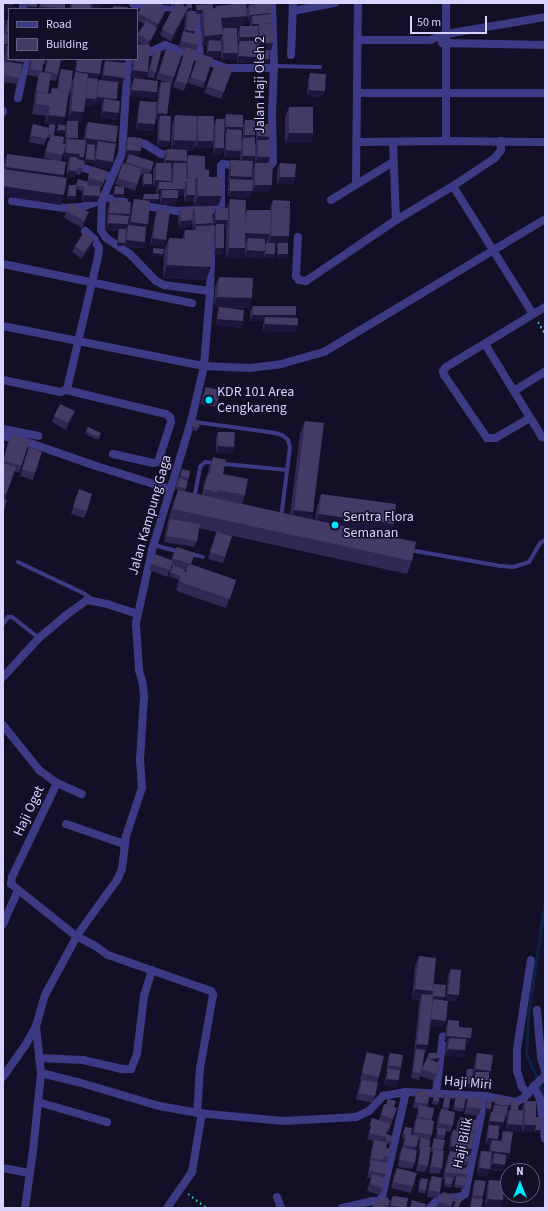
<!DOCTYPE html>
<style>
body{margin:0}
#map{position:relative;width:548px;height:1211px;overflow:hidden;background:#130f26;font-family:"Source Sans 3",sans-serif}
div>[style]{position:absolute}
.stream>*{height:3px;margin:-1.5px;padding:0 1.5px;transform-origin:1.5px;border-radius:1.5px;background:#0c2248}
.path>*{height:2px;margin-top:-1px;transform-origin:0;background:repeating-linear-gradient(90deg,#2fb8b0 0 2px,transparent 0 5px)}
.service>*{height:4px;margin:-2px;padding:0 2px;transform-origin:2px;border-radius:2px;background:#3d3a85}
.minor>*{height:8px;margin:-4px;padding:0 4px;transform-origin:4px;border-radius:4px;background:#3d3a85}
.wall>*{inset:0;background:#312854}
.shaded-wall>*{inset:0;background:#1d163a}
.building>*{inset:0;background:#433a66}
.dots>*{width:11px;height:11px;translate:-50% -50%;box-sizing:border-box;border:2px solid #130f26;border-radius:50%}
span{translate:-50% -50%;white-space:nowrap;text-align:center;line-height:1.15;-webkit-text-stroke:3px #130f26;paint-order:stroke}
.street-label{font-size:14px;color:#d9d4ff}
.poi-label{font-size:14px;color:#d9d4ff}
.left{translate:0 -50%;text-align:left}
.frame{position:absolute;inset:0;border:4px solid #d9d4ff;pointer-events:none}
.legend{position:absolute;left:8px;top:8px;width:130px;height:52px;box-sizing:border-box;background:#130f26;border:1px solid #625e7d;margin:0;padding:5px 7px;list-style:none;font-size:12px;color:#d9d4ff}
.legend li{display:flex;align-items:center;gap:8px;height:20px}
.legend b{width:20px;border:1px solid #625e7d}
.north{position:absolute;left:500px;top:1163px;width:40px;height:40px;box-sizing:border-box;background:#130f26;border:1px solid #625e7d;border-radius:50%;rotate:0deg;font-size:11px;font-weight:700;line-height:16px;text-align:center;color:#d9d4ff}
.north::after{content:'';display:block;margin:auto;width:14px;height:18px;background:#00e5ff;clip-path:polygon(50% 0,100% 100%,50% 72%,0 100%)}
.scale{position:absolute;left:410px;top:16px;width:77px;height:18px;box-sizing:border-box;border:2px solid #d9d4ff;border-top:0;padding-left:5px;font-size:12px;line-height:14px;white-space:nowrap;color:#d9d4ff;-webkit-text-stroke:3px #130f26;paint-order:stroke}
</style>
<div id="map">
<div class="stream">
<div style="left:544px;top:1100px;width:9px;rotate:-96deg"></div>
<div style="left:543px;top:1091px;width:41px;rotate:-114.7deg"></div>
<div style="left:526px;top:1054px;width:39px;rotate:-87deg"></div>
<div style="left:528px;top:1015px;width:115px;rotate:-81.5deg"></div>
</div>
<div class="path">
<div style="left:538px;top:322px;width:14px;rotate:60deg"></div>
<div style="left:188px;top:1194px;width:23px;rotate:38deg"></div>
</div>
<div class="service">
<div style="left:274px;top:66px;width:46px;rotate:1.2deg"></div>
<div style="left:195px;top:422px;width:81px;rotate:7.8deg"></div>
<div style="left:275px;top:433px;width:7px;rotate:16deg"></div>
<div style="left:282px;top:435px;width:8px;rotate:40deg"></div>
<div style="left:288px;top:440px;width:7px;rotate:74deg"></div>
<div style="left:290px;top:447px;width:72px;rotate:97.2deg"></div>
<div style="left:194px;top:499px;width:33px;rotate:-79deg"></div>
<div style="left:200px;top:467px;width:7px;rotate:-45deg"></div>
<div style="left:205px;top:462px;width:82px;rotate:5.6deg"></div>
<div style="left:154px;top:545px;width:27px;rotate:15deg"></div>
<div style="left:410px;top:550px;width:92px;rotate:10deg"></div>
<div style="left:501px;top:566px;width:12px;rotate:5deg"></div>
<div style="left:513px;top:567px;width:17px;rotate:-17deg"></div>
<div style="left:529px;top:562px;width:22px;rotate:-60deg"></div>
<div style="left:540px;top:543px;width:6px;rotate:-31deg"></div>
<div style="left:191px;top:554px;width:12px;rotate:14deg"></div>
<div style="left:18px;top:562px;width:74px;rotate:25.5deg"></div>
<div style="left:85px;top:594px;width:8px;rotate:40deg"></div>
<div style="left:3px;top:624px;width:9px;rotate:-54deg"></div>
<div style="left:8px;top:617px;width:4px"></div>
<div style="left:12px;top:617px;width:34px;rotate:38deg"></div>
</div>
<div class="minor">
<div style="left:23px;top:3px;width:6px;rotate:90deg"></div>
<div style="left:133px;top:4px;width:43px;rotate:5.3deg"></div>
<div style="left:176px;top:8px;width:23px;rotate:23deg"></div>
<div style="left:197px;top:17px;width:13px;rotate:-9deg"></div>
<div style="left:293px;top:11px;width:43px;rotate:-10.8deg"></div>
<div style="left:197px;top:17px;width:41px;rotate:85.8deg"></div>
<div style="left:358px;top:40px;width:72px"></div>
<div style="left:430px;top:40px;width:17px;rotate:-21deg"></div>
<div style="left:446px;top:34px;width:100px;rotate:-9.7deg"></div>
<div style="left:442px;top:43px;width:103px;rotate:1.1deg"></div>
<div style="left:137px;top:49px;width:13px;rotate:13deg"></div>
<div style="left:150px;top:52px;width:17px;rotate:-25deg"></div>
<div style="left:165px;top:45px;width:65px;rotate:20.7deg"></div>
<div style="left:226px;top:68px;width:48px"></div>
<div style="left:291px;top:55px;width:52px;rotate:-87.8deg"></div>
<div style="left:357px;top:93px;width:188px"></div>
<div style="left:18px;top:98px;width:40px;rotate:-78deg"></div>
<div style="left:3px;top:111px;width:1px;rotate:90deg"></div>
<div style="left:131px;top:141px;width:14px;rotate:12deg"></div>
<div style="left:145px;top:144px;width:19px;rotate:32deg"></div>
<div style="left:161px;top:154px;width:13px;rotate:4deg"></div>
<div style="left:446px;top:141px;width:138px;rotate:-90deg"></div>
<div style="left:357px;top:142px;width:89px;rotate:-0.6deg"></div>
<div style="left:446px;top:141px;width:99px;rotate:0.6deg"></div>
<div style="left:393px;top:142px;width:78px;rotate:87.8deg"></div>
<div style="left:84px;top:168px;width:29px;rotate:18deg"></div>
<div style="left:263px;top:168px;width:6px;rotate:-9deg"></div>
<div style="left:269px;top:167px;width:6px;rotate:-51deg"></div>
<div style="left:273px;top:162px;width:49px;rotate:-91.2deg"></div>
<div style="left:272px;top:113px;width:47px;rotate:-87.6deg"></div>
<div style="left:274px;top:66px;width:63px;rotate:-91.8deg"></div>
<div style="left:356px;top:184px;width:181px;rotate:-89.4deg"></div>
<div style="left:453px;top:186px;width:151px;rotate:58deg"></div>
<div style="left:103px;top:197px;width:22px;rotate:13deg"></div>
<div style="left:331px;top:200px;width:73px;rotate:-31.5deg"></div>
<div style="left:12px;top:201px;width:53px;rotate:7.5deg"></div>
<div style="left:65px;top:208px;width:17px;rotate:-3deg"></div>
<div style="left:82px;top:207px;width:21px;rotate:-19deg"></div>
<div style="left:139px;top:205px;width:39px;rotate:9deg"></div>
<div style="left:178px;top:211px;width:43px;rotate:-2.7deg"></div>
<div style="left:221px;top:209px;width:43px;rotate:-90deg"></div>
<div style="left:221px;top:166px;width:3px;rotate:-45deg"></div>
<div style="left:223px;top:164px;width:16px;rotate:7deg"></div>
<div style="left:298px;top:237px;width:39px;rotate:93deg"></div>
<div style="left:296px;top:276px;width:5px;rotate:53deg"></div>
<div style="left:299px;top:280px;width:7px;rotate:8deg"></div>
<div style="left:306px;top:281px;width:109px;rotate:-34.1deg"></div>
<div style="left:396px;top:220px;width:66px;rotate:-30.8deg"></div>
<div style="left:453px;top:186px;width:50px;rotate:-33.7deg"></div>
<div style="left:495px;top:158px;width:10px;rotate:-53deg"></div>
<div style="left:501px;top:150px;width:9px;rotate:-90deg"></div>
<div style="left:3px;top:264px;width:193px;rotate:11.7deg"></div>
<div style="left:210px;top:291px;width:64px;rotate:-88.2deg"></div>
<div style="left:3px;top:326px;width:205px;rotate:11.3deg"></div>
<div style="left:204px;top:366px;width:46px;rotate:2.5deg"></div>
<div style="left:250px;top:368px;width:31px;rotate:-7deg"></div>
<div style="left:281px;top:364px;width:45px;rotate:-15.6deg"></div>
<div style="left:324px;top:352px;width:258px;rotate:-31deg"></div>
<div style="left:485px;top:344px;width:109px;rotate:58.5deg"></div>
<div style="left:542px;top:437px;width:3px;rotate:18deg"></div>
<div style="left:3px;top:380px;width:59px;rotate:11.7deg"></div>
<div style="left:61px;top:392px;width:7px;rotate:-27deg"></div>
<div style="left:67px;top:389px;width:136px;rotate:-76.8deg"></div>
<div style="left:98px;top:257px;width:9px;rotate:-84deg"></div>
<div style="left:99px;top:248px;width:10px;rotate:-119deg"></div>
<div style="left:94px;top:239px;width:12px;rotate:-138deg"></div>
<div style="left:66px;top:390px;width:103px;rotate:13.5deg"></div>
<div style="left:166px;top:414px;width:5px;rotate:37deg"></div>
<div style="left:170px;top:417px;width:5px;rotate:79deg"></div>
<div style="left:171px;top:422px;width:42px;rotate:108deg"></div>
<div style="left:158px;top:462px;width:5px;rotate:169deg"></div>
<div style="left:153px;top:463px;width:41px;rotate:-167.3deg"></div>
<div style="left:514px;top:391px;width:36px;rotate:-32deg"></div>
<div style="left:530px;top:418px;width:39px;rotate:150deg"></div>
<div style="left:496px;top:438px;width:9px;rotate:180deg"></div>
<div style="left:487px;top:438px;width:76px;rotate:-124.3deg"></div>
<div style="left:444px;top:375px;width:4px;rotate:-104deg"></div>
<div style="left:443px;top:371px;width:5px;rotate:-53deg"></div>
<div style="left:446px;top:367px;width:116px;rotate:-31.2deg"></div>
<div style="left:3px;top:429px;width:36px;rotate:11deg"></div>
<div style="left:3px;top:436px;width:22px;rotate:13deg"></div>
<div style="left:24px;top:441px;width:76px;rotate:19.1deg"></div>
<div style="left:96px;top:466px;width:77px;rotate:17.3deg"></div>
<div style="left:3px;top:677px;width:53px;rotate:-47.3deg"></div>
<div style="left:39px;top:638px;width:34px;rotate:-40deg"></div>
<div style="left:65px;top:616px;width:27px;rotate:-36deg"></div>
<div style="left:87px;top:600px;width:20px;rotate:11deg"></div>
<div style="left:107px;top:604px;width:32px;rotate:18deg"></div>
<div style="left:3px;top:725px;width:58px;rotate:51.3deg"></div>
<div style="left:39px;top:770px;width:22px;rotate:36deg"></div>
<div style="left:57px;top:783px;width:27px;rotate:24deg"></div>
<div style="left:57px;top:783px;width:104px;rotate:115.6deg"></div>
<div style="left:12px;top:877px;width:7px;rotate:98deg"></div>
<div style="left:11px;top:884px;width:83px;rotate:38.7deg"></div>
<div style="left:76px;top:936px;width:20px;rotate:27deg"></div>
<div style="left:94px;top:945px;width:17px;rotate:36deg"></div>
<div style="left:108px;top:955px;width:109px;rotate:19.3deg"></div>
<div style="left:211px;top:991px;width:4px;rotate:63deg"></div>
<div style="left:213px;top:995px;width:75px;rotate:100deg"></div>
<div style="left:200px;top:1069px;width:44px;rotate:93.9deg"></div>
<div style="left:66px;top:824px;width:61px;rotate:19deg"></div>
<div style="left:3px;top:924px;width:36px;rotate:-66deg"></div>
<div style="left:537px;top:1010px;width:48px;rotate:85.2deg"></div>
<div style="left:541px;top:1058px;width:14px;rotate:73deg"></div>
<div style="left:39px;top:1058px;width:44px;rotate:2.6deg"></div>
<div style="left:83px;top:1060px;width:40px;rotate:13deg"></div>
<div style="left:122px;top:1069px;width:9px"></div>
<div style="left:131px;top:1069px;width:16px;rotate:-68deg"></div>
<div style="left:137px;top:1054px;width:58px;rotate:-83.1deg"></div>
<div style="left:144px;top:996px;width:27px;rotate:-73deg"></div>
<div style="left:41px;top:1073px;width:38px;rotate:14deg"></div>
<div style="left:78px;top:1082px;width:84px;rotate:16.5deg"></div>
<div style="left:159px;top:1106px;width:39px;rotate:10deg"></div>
<div style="left:197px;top:1113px;width:87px;rotate:5.3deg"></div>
<div style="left:284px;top:1121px;width:72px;rotate:-3.2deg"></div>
<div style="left:356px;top:1117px;width:14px;rotate:-25deg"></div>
<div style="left:369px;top:1111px;width:21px;rotate:-47deg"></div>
<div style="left:383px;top:1096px;width:23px;rotate:-10deg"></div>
<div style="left:406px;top:1092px;width:79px;rotate:2.9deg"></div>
<div style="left:485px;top:1096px;width:32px;rotate:11deg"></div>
<div style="left:516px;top:1102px;width:9px;rotate:-27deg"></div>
<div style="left:524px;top:1098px;width:17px;rotate:-50deg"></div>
<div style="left:535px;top:1085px;width:13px;rotate:-42deg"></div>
<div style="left:3px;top:1077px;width:38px;rotate:-55deg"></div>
<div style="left:25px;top:1046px;width:23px;rotate:-61deg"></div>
<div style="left:36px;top:1026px;width:32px;rotate:-74deg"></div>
<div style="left:45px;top:995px;width:69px;rotate:-61.6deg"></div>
<div style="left:78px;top:934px;width:67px;rotate:-54.2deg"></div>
<div style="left:117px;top:880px;width:12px;rotate:-66deg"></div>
<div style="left:122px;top:869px;width:33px;rotate:-83deg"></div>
<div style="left:126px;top:836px;width:51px;rotate:-71.6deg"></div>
<div style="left:142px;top:788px;width:28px;rotate:-94deg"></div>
<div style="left:140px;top:760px;width:63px;rotate:-86.4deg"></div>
<div style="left:144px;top:697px;width:12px;rotate:-95deg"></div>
<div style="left:143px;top:685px;width:16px;rotate:-105deg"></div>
<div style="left:139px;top:670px;width:47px;rotate:-93.7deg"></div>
<div style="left:136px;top:623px;width:75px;rotate:-77.6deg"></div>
<div style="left:152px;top:550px;width:134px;rotate:-73.1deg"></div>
<div style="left:191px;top:422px;width:57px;rotate:-76.9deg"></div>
<div style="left:204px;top:366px;width:75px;rotate:-85.4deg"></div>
<div style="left:210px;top:291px;width:46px;rotate:-172.6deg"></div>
<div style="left:164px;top:285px;width:9px;rotate:-153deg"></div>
<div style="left:156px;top:281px;width:37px;rotate:-134deg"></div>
<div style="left:130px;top:254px;width:29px;rotate:-146deg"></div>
<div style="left:106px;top:238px;width:9px;rotate:-122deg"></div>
<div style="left:101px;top:230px;width:30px;rotate:-88deg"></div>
<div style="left:102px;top:200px;width:50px;rotate:-66.5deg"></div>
<div style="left:122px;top:154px;width:95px;rotate:-86.4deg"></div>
<div style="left:534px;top:1086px;width:14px;rotate:65deg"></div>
<div style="left:540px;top:1099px;width:40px;rotate:82.9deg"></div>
<div style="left:436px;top:1093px;width:57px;rotate:-83deg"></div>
<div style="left:528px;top:1094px;width:9px;rotate:-131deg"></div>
<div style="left:522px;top:1087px;width:17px;rotate:-107deg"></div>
<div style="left:517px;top:1071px;width:22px;rotate:-90deg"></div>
<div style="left:517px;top:1049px;width:90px;rotate:-81.1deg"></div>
<div style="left:38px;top:1102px;width:72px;rotate:16.2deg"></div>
<div style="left:3px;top:1168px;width:26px;rotate:11deg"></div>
<div style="left:277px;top:1197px;width:12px;rotate:70deg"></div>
<div style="left:381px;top:1201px;width:112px;rotate:-77.1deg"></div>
<div style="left:25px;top:1208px;width:58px;rotate:-82deg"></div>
<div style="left:33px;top:1151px;width:78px;rotate:-84.1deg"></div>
<div style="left:41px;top:1073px;width:47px;rotate:-96.1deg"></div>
<div style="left:167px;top:1208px;width:44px;rotate:-55.2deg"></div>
<div style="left:192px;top:1172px;width:60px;rotate:-80.4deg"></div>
<div style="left:342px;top:1208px;width:31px;rotate:-13deg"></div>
<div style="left:372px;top:1201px;width:13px"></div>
<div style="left:430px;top:1208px;width:13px;rotate:-48deg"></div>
<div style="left:439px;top:1198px;width:21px;rotate:-3deg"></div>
<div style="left:460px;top:1197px;width:6px;rotate:-31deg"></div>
<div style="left:465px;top:1194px;width:100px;rotate:-78.5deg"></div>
</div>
<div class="wall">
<div style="clip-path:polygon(40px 3px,65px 3px,65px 9px,39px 9px)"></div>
<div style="clip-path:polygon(70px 3px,101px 3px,98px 9px,70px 9px)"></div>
<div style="clip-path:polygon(174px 3px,184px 3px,184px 6px,186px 7px,186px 3px,192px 3px,192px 8px,191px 11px,187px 12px,186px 15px,171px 42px,160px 35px,162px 29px,174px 7px,173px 7px)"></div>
<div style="clip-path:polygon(evenodd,195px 3px,216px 3px,215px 6px,213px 6px,213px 8px,215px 8px,216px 6px,229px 5px,229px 3px,270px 3px,271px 24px,273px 43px,271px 50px,258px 50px,258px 57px,255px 63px,237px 63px,237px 55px,235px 60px,221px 60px,221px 42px,218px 58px,212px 58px,213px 58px,203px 88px,188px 83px,199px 53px,206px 55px,207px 45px,202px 46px,200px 19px,201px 14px,196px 14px,196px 7px,195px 7px,195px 3px,247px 15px,248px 22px,250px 22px,250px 26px,243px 26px,247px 15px,195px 3px,240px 26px,238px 32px,238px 43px,239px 43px,237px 49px,223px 28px,222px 31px,222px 28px,240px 26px)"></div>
<div style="clip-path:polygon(138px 13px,164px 16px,157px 28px,155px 34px,148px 45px,148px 72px,145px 79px,130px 77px,132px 59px,137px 59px,143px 45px,137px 41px,137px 37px,138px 34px,144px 24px,137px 20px,137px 16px)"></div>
<div style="clip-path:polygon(188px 13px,198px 45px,184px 91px,173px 87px,185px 49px,179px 48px,181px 38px,184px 31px,185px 19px)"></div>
<div style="clip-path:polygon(7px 20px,22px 68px,20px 78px,17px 84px,3px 82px,3px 61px,4px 61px,5px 51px,3px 51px,3px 35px,4px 29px,3px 33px,3px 28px,5px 26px)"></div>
<div style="clip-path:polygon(166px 49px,174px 77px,172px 84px,171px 84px,167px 116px,170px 141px,167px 147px,157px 147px,158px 122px,158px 120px,155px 120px,155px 124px,153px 131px,136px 130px,138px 108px,140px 101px,156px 114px,159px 88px,161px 82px,166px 82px,156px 79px)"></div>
<div style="clip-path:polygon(154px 50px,156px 72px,154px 78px,147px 77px,152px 57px)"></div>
<div style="clip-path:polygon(259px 50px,268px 63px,258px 63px,258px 54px)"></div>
<div style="clip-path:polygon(evenodd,29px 59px,46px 59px,45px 64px,43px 64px,42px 73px,44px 73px,47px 59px,61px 59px,58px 74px,56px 81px,50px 80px,48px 93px,50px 94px,52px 88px,57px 89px,59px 76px,61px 69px,72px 81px,75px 74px,76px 62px,77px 59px,102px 59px,97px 84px,99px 80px,102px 80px,103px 68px,105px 61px,108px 61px,108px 59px,126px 59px,125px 63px,122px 84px,118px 84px,116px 100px,117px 120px,101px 118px,102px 104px,95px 104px,95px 102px,93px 106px,85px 105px,81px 122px,78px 122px,78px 140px,84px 140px,85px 129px,88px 122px,116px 142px,111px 169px,93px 166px,96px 147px,95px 146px,94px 160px,92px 163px,85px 162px,87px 145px,86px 145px,83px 161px,83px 169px,80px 175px,75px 174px,74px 177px,67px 177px,67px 164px,69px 160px,64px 159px,65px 148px,61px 161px,63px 177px,61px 205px,3px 196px,3px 169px,4px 164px,7px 154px,55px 161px,44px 158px,46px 148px,50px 138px,47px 137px,44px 145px,29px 142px,31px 131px,33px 124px,48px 128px,49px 125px,45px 125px,46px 116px,32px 114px,34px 102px,35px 98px,34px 98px,38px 77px,27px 75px,30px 61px,29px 61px,29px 59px,71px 87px,68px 121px,73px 121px,67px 121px,65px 128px,62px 125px,65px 117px,68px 98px,70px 91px,71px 87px,29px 59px,55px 126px,58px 127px,57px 129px,57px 133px,64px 133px,65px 130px,65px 144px,63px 144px,53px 136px,55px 126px)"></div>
<div style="clip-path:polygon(215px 64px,232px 70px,221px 99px,204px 93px)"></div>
<div style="clip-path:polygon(310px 73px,325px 91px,323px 97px,307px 96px,308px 80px)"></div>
<div style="clip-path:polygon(134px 78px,157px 92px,155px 99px,130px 96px,131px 85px)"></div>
<div style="clip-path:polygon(289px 107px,313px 133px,310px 143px,285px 143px,285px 117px)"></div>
<div style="clip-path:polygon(evenodd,226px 114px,243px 126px,245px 120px,254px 137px,253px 162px,251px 180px,252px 180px,253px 169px,255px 163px,255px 146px,256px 143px,256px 131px,258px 124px,269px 137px,268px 140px,270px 157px,268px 163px,270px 192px,252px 192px,252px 184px,250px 198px,228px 197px,228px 186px,229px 183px,228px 183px,229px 167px,231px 160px,240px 161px,240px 153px,239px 157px,224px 157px,225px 136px,225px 134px,224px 134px,224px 148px,221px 155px,213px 155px,213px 142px,211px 148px,195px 148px,195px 144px,193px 151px,187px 151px,187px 158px,188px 155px,205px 169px,209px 177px,222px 196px,218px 206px,212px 206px,213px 225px,211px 267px,206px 280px,163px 278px,164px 251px,169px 238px,182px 239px,185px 230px,193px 230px,192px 222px,190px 227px,179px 228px,178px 216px,180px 209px,192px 212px,194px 207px,203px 206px,194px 206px,194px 199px,193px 202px,184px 202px,184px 191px,182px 196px,178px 196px,178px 198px,175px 205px,160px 205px,160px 196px,159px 196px,159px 199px,158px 202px,150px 202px,148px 224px,146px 228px,143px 248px,125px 247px,126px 232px,128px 225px,129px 225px,132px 206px,134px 199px,143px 200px,143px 197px,144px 194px,156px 194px,157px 187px,153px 187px,153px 170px,156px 163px,164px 163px,164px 156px,167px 149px,171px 149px,172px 125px,175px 115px,197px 118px,198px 116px,214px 125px,216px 119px,224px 120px,226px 114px,243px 128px,243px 138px,241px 141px,242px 131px,243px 128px,226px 114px,171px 167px,172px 167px,171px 169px,171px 182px,170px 182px,171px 167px)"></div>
<div style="clip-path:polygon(128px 137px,139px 157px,154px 162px,150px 174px,152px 184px,151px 187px,143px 187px,142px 178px,144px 175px,141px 174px,135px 191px,124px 187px,124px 194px,122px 198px,113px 197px,114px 190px,115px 186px,122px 187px,115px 184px,123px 163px,125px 164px,128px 157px,125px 156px,126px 143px)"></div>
<div style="clip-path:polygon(280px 163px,295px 177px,293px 184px,277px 184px,277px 170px)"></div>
<div style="clip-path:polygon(91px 167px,104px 182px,101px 188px,100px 188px,97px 202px,82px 202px,82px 191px,76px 189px,74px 200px,67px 199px,68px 188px,69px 185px,75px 185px,87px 182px)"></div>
<div style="clip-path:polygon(114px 199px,126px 202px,130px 214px,128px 224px,126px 231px,125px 243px,123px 246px,117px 246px,118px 231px,106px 230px,108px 208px,110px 201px,113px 201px)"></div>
<div style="clip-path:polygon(230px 199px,246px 213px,247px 210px,270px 210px,270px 207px,273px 200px,290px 212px,289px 236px,286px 243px,288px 254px,287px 257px,277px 258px,277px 246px,275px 246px,275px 254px,274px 258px,264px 257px,264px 252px,263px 258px,245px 257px,245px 248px,242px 258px,226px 258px,226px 227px,224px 227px,224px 248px,222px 255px,214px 255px,214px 231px,215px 226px,213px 226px,214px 214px,216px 207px,227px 208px)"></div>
<div style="clip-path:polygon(157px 209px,164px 246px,150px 245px,155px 216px)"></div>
<div style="clip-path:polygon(66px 211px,86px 219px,82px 228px,64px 218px)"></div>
<div style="clip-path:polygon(94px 239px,92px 246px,82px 259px,72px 252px,75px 246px)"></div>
<div style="clip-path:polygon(219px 277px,249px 308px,214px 307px,215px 287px)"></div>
<div style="clip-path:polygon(253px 306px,295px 318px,298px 325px,295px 332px,263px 331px,263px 324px,264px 321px,250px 321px,250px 312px)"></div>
<div style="clip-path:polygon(219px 307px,243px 321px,240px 328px,216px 325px,217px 314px)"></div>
<div style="clip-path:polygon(206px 387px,218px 401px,215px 407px,200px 404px)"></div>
<div style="clip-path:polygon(75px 411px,72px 418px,66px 430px,52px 422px,54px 416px)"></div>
<div style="clip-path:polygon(194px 421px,199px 428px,197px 431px,191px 430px)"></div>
<div style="clip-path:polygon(305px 421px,313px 512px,311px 519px,315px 520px,317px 507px,321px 494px,394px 524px,389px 536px,412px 561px,407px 574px,220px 533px,225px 557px,223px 563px,208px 559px,216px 532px,199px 528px,197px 541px,194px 547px,164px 542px,167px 525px,173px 503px,178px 490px,175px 489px,179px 478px,182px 469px,189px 478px,187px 481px,188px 481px,185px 491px,202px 495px,204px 483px,208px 473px,208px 474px,209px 467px,213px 457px,223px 474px,245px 495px,242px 504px,290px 515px,300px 434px)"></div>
<div style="clip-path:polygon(88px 427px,100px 437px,98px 440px,85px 434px)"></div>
<div style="clip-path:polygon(218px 432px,234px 447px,232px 453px,216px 453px,216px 438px)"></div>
<div style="clip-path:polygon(30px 440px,19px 473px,14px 471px,5px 499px,7px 500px,3px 512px,3px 459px)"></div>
<div style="clip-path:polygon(29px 447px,35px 473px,33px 480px,20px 476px)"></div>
<div style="clip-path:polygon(79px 489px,87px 511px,84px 518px,71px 514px)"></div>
<div style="clip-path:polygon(evenodd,177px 547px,191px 564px,236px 580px,226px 608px,179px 592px,176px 590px,179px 580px,169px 576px,173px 565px,172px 565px,167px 577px,149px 570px,155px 554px,171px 560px,177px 547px,182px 569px,187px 570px,186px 572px,185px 571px,182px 569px)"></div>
<div style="clip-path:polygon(419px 956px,433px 987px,434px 984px,444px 1000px,443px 1027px,430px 1026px,428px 1045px,424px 1055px,422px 1071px,427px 1058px,427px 1059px,427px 1056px,429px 1053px,438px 1062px,436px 1062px,441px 1064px,434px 1081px,420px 1076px,419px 1080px,411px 1078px,414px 1054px,419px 1004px,420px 1000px,412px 999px,415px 966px)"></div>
<div style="clip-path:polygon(451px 969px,456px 1001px,446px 1000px,448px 975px)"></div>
<div style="clip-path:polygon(448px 1020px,459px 1027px,471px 1038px,468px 1044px,466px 1044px,465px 1050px,463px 1057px,445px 1055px,447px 1042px,444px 1042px,446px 1027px)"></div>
<div style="clip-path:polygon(367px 1052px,379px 1077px,377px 1083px,375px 1096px,372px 1103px,356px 1099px,359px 1086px,361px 1080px,360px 1080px,365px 1058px)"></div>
<div style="clip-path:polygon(390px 1053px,401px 1067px,396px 1087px,384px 1085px,386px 1075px,387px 1072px,386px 1072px,388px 1059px)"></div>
<div style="clip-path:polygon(477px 1053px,491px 1071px,489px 1076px,486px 1090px,473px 1089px,474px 1078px,474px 1076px,473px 1076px,475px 1060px)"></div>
<div style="clip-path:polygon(467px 1069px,471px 1088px,465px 1088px,466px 1072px)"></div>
<div style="clip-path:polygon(417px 1090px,428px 1104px,427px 1107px,432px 1119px,432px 1135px,430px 1139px,428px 1166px,425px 1172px,416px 1171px,420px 1150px,418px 1150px,420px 1140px,418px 1140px,415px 1150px,415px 1163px,412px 1169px,398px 1167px,399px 1155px,402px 1148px,404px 1138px,402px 1137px,405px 1127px,411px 1135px,412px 1135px,414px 1125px,418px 1109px,413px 1108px,415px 1097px)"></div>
<div style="clip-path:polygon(435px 1090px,439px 1102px,437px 1105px,432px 1104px,434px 1094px)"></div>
<div style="clip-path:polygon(445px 1094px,449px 1108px,448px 1110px,453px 1125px,450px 1132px,446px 1131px,444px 1139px,436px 1138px,437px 1130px,436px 1129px,438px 1116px,441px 1109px,442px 1109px,444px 1098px)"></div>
<div style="clip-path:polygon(456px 1096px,464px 1108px,463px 1112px,453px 1110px,455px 1099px)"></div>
<div style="clip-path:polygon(468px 1097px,481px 1109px,478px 1116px,464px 1114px,466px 1104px)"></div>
<div style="clip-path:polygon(496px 1097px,508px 1109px,507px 1109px,507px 1114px,506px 1118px,505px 1118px,502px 1129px,499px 1129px,498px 1141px,501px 1141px,502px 1135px,503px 1131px,511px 1146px,510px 1153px,508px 1159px,506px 1159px,503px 1171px,490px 1170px,492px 1158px,491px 1157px,487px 1176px,477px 1175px,479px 1158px,481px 1151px,489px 1152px,490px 1145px,485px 1145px,487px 1132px,488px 1128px,489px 1118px,491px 1112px,492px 1112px,494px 1105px,495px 1100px)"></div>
<div style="clip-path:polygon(488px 1098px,490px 1112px,485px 1112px,486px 1101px)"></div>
<div style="clip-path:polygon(388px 1099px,394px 1107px,393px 1119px,388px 1133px,386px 1132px,383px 1142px,384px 1142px,386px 1134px,392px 1142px,391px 1145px,387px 1144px,386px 1148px,389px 1157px,387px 1163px,386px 1174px,384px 1178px,383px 1188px,380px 1195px,367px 1191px,371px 1178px,367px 1178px,370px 1164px,369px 1164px,372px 1147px,374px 1141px,367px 1139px,371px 1127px,369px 1127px,372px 1118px,379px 1120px,384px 1104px,386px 1105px)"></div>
<div style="clip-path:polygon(512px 1101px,518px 1110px,522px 1110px,522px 1108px,525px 1101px,536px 1117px,541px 1130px,540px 1133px,535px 1133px,535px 1128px,533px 1132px,522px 1132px,522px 1118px,520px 1132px,506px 1131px,507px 1116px,509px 1110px,510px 1110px,510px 1105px)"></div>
<div style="clip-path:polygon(460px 1117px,475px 1131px,470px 1155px,460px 1154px,457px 1167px,467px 1175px,464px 1189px,454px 1187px,456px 1176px,455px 1176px,454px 1180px,453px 1180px,451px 1188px,444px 1186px,445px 1179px,443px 1179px,445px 1166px,447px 1160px,449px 1153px,450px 1137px,453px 1130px,456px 1130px,457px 1123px)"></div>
<div style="clip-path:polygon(434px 1138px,443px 1151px,442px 1168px,439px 1174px,429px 1173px,432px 1156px,433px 1152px,431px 1152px)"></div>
<div style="clip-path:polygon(461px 1155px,469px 1162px,468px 1166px,459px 1164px)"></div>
<div style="clip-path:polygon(397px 1168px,413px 1186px,411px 1193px,391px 1188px,394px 1175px)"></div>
<div style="clip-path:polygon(432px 1176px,440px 1192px,437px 1198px,427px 1197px,429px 1183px)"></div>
<div style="clip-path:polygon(421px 1178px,426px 1190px,425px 1194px,418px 1192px,419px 1181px)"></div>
<div style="clip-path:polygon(475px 1180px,483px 1196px,482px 1199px,481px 1208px,469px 1208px,471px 1202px,473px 1187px)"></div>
<div style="clip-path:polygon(489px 1180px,500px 1207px,485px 1206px,487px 1186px)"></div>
<div style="clip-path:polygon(443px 1192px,455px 1196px,451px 1208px,437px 1208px)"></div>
<div style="clip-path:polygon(393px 1196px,408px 1198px,406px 1208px,389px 1208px,390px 1202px)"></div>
</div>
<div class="shaded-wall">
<div style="clip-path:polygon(93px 3px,101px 3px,98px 9px,91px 9px)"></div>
<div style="clip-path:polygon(163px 3px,172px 3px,171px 6px,162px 5px)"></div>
<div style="clip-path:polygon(197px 3px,216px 3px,215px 6px,197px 7px,197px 5px,196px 7px,195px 7px)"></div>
<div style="clip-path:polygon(231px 3px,252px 3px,250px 9px,249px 5px,247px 9px,229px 8px)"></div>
<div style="clip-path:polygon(253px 3px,268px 3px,252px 7px)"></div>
<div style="clip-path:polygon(3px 4px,13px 5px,12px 9px,9px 9px,9px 11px,3px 11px)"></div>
<div style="clip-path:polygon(27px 6px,37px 7px,36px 9px,27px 9px)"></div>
<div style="clip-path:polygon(41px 7px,65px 8px,65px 9px,41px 9px)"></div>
<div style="clip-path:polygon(187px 8px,192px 8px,191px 11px,187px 12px,186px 15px,171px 42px,173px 35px)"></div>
<div style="clip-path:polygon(166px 10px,164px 16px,155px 31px,158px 24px)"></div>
<div style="clip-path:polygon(197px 10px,203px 10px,201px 14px,196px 14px)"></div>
<div style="clip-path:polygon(271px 13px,269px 19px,252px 16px,250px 22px,248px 22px,250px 15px)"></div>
<div style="clip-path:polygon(247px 16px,243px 26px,217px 28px,221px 18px)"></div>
<div style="clip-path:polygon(253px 24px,259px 24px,257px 30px,250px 31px)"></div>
<div style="clip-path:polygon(157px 28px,155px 34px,147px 47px,150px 41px)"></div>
<div style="clip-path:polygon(186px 30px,195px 31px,193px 38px,183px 36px)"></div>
<div style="clip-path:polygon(223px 34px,219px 44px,209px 40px,207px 45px,202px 46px,205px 36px)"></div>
<div style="clip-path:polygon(240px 37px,258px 37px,255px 43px,240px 43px,240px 41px,239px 43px,238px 43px)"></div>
<div style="clip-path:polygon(260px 43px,273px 43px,271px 50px,257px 50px)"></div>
<div style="clip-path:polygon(3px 44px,9px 44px,9px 51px,7px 45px,5px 51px,3px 51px)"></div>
<div style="clip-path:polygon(208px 51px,221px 51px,218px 58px,205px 57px)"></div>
<div style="clip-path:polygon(224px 53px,238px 53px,235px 60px,221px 60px)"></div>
<div style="clip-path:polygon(239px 56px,258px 57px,255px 63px,237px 63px)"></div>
<div style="clip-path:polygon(110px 59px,126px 59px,124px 65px,108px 64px)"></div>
<div style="clip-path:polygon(259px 59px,269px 59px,268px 63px,258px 63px)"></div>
<div style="clip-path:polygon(6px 60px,24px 62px,22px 68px,3px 66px)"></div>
<div style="clip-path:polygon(133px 70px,148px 72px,145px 79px,130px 77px)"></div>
<div style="clip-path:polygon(76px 71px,100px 74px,97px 81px,75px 76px)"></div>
<div style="clip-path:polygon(104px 75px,125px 78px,122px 84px,101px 82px)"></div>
<div style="clip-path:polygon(132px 90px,157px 92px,155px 99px,130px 96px)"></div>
<div style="clip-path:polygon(309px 90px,325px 91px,323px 97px,307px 96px)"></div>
<div style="clip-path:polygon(97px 97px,117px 99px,114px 106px,104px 99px,102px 104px,95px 104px)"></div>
<div style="clip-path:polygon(86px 98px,96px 99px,93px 106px,84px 105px)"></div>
<div style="clip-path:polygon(71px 111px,84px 112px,81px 122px,68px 121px)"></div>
<div style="clip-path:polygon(103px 111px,119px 113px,117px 120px,101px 118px)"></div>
<div style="clip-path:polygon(158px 113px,167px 114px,165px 121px,160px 116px,158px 120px,155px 120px)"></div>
<div style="clip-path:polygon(49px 115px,65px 117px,61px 127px,58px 125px,58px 127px,45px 125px)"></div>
<div style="clip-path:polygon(138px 123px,155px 124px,153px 131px,136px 130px)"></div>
<div style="clip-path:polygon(226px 127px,243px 127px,241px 134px,227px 129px,225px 134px,224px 134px)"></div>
<div style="clip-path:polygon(58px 130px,65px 130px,64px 133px,57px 133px)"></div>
<div style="clip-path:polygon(289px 133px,313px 133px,310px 143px,285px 143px)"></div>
<div style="clip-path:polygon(245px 135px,255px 135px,253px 142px,243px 142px)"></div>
<div style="clip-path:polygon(258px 136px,269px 137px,267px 143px,258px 140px,256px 143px)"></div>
<div style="clip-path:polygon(67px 138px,78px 138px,76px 144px,67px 139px,65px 144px)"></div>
<div style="clip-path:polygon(86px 138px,116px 142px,114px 149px,98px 141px,96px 147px,87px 145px,87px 144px,87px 145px,83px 145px)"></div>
<div style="clip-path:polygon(159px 140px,170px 141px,167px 147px,157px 147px)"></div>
<div style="clip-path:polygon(174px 140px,196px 141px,193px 151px,171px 150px)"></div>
<div style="clip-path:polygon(198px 141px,213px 141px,211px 148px,195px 148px)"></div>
<div style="clip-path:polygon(215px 148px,224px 148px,221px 155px,213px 155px)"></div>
<div style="clip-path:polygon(127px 150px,141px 151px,139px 157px,125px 156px)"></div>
<div style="clip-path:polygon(226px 150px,241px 151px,239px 157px,224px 157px)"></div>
<div style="clip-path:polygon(66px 153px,80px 154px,78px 160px,70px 157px,69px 160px,64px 159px)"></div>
<div style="clip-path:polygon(243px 156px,255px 156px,253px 162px,240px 162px)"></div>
<div style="clip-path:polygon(80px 157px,84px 157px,82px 163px,78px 163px)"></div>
<div style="clip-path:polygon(258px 157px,270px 157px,268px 164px,255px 164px)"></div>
<div style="clip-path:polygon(86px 159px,94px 160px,92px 163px,85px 162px)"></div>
<div style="clip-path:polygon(96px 159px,113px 162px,111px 169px,93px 166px)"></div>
<div style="clip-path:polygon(166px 160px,187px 161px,184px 168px,174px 163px,172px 167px,164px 167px)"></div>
<div style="clip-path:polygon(6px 167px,64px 175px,61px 185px,3px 175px)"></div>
<div style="clip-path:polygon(69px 170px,76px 171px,74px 177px,67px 177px)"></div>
<div style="clip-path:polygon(231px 176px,252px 177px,249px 184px,230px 179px,229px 183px,228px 183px)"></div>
<div style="clip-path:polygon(280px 177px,295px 177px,293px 184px,277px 184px)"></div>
<div style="clip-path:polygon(156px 180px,171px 181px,168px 187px,159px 182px,157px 187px,153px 187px)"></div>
<div style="clip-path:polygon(144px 184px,152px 184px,151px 187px,143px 187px)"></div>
<div style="clip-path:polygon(255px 185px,272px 185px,270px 192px,252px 192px)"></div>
<div style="clip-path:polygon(3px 186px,64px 195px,61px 205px,3px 196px)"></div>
<div style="clip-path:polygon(159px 189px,185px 189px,182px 196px,162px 196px,162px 190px,160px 196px,156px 196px)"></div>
<div style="clip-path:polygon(230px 191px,252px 191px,250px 198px,228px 197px)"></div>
<div style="clip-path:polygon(115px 194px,124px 194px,122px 198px,113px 197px)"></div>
<div style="clip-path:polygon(84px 195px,100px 196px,97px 202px,82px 202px)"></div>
<div style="clip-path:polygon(187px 195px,195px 195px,193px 202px,184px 202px)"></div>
<div style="clip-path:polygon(68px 196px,76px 196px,74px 200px,67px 199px)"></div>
<div style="clip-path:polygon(198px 196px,222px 196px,218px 206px,194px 206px)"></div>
<div style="clip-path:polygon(162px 198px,178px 198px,175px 205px,160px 205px)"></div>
<div style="clip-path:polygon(144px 199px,159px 199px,158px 202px,143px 202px)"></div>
<div style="clip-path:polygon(89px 212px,86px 219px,82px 228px,84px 221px)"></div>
<div style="clip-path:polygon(109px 213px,130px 214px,128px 221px,109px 214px)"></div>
<div style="clip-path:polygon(193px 220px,190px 227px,179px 228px,181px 221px)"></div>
<div style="clip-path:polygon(216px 220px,228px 220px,226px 227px,216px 226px,216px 224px,215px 226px,213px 226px)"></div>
<div style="clip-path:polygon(131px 222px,148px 224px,145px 231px,129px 229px)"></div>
<div style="clip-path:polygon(108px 223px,128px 224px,126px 231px,119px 229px,118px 231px,106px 230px)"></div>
<div style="clip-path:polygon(213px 223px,211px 229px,196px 226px,194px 231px,193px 231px,196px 224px)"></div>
<div style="clip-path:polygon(245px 233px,270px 234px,266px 244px,248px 238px,246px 243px,242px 243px)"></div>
<div style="clip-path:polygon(271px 236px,289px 236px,285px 246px,278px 243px,277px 246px,268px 245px)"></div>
<div style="clip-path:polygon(153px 238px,166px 240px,164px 246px,150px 245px)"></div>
<div style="clip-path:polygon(94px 239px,92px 246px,82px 259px,84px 253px)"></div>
<div style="clip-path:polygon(127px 240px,145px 242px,143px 248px,125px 247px)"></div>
<div style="clip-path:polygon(118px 242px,125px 243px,123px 246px,117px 246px)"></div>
<div style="clip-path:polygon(216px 248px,224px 248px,222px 255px,214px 255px)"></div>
<div style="clip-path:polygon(229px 248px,245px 248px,242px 258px,226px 258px)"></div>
<div style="clip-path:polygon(247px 250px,265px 251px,263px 258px,245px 257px)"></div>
<div style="clip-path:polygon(153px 253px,163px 254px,162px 257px,151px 256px)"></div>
<div style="clip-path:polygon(266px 254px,275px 254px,274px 258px,264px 257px)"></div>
<div style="clip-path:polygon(278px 254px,288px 254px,287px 257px,277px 258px)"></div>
<div style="clip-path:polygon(167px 265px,211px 267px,206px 280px,163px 278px)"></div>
<div style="clip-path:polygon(217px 297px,252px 298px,249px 308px,214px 307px)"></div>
<div style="clip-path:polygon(253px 315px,296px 315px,294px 321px,265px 317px,264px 321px,250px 321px)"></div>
<div style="clip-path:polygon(218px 319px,243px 321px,240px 328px,216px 325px)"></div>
<div style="clip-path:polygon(265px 324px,298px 325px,295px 332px,263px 331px)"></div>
<div style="clip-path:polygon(75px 411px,72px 418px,66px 430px,68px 423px)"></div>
<div style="clip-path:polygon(218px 446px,234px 447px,232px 453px,216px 453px)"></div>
<div style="clip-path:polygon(294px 510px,313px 512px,308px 525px,289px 523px)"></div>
<div style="clip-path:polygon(319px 514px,394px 524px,389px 536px,314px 526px)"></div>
<div style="clip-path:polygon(415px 989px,433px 991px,429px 1000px,422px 994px,420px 1000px,412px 999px)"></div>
<div style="clip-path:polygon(448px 994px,459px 995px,456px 1001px,446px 1000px)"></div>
<div style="clip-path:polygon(433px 996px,445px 997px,442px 1004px,432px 1003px)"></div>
<div style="clip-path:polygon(431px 1019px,446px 1021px,443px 1027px,428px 1026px)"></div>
<div style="clip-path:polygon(447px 1036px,471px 1038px,468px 1044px,448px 1043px,449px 1038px,447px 1042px,444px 1042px)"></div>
<div style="clip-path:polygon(417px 1044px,428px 1045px,424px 1055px,416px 1049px,414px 1054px)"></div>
<div style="clip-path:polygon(448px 1049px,465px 1050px,463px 1057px,445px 1055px)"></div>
<div style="clip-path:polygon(440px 1058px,438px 1062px,427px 1062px,429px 1059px)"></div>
<div style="clip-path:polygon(476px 1069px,491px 1071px,489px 1077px,476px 1072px,474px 1076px,473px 1076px)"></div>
<div style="clip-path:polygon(387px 1079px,399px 1080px,396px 1087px,384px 1085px)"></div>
<div style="clip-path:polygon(475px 1083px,489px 1083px,486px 1090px,473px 1089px)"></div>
<div style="clip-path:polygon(467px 1084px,472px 1084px,471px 1088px,465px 1088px)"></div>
<div style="clip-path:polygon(495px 1104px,509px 1106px,508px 1109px,494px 1108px)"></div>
<div style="clip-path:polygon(486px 1108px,491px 1109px,490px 1112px,485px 1112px)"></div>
<div style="clip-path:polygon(490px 1121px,504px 1122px,502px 1129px,489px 1128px,489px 1125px,488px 1127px)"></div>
<div style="clip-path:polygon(508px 1124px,522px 1125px,520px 1132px,506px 1131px)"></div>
<div style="clip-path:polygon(525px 1125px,536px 1125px,533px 1132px,522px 1132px)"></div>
<div style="clip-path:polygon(536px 1130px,541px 1130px,540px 1133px,535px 1133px)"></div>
<div style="clip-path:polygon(488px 1138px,498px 1139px,496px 1146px,492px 1140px,490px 1145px,485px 1145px)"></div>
<div style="clip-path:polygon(451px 1146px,472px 1149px,470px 1155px,449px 1153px,450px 1151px,448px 1153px)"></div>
<div style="clip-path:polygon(491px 1151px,510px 1153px,508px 1159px,493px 1158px,494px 1153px,492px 1158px,489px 1157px)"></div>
<div style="clip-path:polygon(493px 1163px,505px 1165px,503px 1171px,490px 1170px)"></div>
<div style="clip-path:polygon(480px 1168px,490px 1169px,487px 1176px,477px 1175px)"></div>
<div style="clip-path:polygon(488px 1199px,503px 1200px,500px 1207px,485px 1206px)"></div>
</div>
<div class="building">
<div style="clip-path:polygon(3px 3px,14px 3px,13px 5px,3px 4px)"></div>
<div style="clip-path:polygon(28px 3px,37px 3px,37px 7px,27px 6px)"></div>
<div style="clip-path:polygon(41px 3px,65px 3px,65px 8px,41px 7px)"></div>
<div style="clip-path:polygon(72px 3px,91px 3px,90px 9px,72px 8px)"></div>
<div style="clip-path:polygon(144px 3px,155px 3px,166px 10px,158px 24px,138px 13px)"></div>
<div style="clip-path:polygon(176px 3px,179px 3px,188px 8px,173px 35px,162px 29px)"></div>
<div style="clip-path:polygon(187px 3px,192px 3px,192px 8px,187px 8px)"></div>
<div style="clip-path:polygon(246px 3px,247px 16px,221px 18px,223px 34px,205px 36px,203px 9px,216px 8px,216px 6px)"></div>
<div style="clip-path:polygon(264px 3px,270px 3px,271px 13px,250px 15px,249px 5px)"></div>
<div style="clip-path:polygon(213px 4px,213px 8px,203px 9px,203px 10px,197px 10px,197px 5px)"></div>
<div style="clip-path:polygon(113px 6px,128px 7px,127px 9px,113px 9px)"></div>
<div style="clip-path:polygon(188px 13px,198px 14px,195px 31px,186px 30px)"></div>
<div style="clip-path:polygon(271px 14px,271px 23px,263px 24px,273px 24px,273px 43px,260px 43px,259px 24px,253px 24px,252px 16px)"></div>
<div style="clip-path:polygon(3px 20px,5px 20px,4px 29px,3px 28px)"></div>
<div style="clip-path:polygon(7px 20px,9px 20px,9px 33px,6px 32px)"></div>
<div style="clip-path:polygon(146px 21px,157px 28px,150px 41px,138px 34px)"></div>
<div style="clip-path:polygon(240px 26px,258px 26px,258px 37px,240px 37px)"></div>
<div style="clip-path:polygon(223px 28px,237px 28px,238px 53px,224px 53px)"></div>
<div style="clip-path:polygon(183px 31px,200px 35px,198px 45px,181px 41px)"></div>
<div style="clip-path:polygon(3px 34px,9px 34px,9px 44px,3px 44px)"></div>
<div style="clip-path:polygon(209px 40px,221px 41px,221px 51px,208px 51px)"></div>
<div style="clip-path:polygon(240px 41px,254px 41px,254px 44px,240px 43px)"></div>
<div style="clip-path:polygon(239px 43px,258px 44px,258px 57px,239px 56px)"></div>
<div style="clip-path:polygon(137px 44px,150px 45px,148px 72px,133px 70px,134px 59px,137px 59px)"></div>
<div style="clip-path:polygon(7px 45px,9px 45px,9px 59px,24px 59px,24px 62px,6px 60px)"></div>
<div style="clip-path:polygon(186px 47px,197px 51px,187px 84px,176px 81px)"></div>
<div style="clip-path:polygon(166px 49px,182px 54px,174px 77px,159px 73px)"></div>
<div style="clip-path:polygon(154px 50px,161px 52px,156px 72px,150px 70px)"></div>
<div style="clip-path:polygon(259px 50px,269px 50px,269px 59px,259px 59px)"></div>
<div style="clip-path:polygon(199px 53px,213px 58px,205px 82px,191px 77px)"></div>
<div style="clip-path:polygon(32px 59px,44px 59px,42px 71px,30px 69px)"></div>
<div style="clip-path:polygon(48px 59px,61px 59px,58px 74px,45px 71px)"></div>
<div style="clip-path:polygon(78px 59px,102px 59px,100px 74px,76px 71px)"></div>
<div style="clip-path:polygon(3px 61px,22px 64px,20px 78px,3px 75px)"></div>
<div style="clip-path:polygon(105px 61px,126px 63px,125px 78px,104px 75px)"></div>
<div style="clip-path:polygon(215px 64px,232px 70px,224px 92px,207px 86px)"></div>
<div style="clip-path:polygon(61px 69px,73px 71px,70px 91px,69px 91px,69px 90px,58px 89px)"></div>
<div style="clip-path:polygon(40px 72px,51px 74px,48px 93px,36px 91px)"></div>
<div style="clip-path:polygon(75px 72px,88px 74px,84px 112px,71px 111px)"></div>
<div style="clip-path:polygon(310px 73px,326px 74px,325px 91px,309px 90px)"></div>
<div style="clip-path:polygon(88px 78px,98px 79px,96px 99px,86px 98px)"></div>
<div style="clip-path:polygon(134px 78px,158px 81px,157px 92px,132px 90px)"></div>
<div style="clip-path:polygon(99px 80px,118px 82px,117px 99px,97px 97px)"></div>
<div style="clip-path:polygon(161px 82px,171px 83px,167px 114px,158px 113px)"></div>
<div style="clip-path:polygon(52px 88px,69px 90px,65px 117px,49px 115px,50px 106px,36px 104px,37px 92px,51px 94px)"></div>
<div style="clip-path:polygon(104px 99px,120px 101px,119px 113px,103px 111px)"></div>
<div style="clip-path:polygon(140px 101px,157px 102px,155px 124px,138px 123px)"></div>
<div style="clip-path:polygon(289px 107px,313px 107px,313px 133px,289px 133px)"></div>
<div style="clip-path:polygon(226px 114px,243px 115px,243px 127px,226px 127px)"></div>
<div style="clip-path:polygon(175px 115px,197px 116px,196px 141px,174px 140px)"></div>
<div style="clip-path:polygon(160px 116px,171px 116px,170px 141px,159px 140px)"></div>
<div style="clip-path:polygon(198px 116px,214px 116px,213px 141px,198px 141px)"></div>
<div style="clip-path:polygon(216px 119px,224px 119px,224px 148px,215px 148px)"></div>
<div style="clip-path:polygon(245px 120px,255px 120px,255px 135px,245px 135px)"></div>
<div style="clip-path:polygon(67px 121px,78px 121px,78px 138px,67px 138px)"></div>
<div style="clip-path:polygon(88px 122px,118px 126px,116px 142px,86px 138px)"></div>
<div style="clip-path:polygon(33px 124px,49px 128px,47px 139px,31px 135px)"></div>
<div style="clip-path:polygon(50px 124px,55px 125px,54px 135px,48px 134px)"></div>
<div style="clip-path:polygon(258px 124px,270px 124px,269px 137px,258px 136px)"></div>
<div style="clip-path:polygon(58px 125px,65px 125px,65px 130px,58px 130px)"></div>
<div style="clip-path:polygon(227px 129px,242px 130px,241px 151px,226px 150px)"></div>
<div style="clip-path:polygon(51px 135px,64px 137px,63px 144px,50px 141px)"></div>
<div style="clip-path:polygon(128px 137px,142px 138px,141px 151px,127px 150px)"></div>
<div style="clip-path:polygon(255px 137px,255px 156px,243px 156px,243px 138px)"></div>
<div style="clip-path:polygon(67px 139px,86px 140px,84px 157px,80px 157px,80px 154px,66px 153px)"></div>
<div style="clip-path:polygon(258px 140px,270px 140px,270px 157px,258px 157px)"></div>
<div style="clip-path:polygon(48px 141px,66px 144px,63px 155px,46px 152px)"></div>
<div style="clip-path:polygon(98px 141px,116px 144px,113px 162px,96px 159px)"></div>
<div style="clip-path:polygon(87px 144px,95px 145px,94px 160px,86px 159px)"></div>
<div style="clip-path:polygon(167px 149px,187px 150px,187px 161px,166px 160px)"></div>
<div style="clip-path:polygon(7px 154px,66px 162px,64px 175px,6px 167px)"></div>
<div style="clip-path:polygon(129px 154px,154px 162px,151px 170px,126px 162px)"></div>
<div style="clip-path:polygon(188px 155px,205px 156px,205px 169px,196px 169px,209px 170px,209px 177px,198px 177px,197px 178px,195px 178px,195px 195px,187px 195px,187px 181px,185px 181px,185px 189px,159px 189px,159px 182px,173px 182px,174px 163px,186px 163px,186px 179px,191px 179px,188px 178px)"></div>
<div style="clip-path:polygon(70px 157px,77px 157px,77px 159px,85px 161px,83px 169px,77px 167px,76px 171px,69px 170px)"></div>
<div style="clip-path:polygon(231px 160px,253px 161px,252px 177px,231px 176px)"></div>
<div style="clip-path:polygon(123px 163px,142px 169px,137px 184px,118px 178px)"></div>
<div style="clip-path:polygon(156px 163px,171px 163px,171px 181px,156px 180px)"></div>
<div style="clip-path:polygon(255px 163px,273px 163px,272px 185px,255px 185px)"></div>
<div style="clip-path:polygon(280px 163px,296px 164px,295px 177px,280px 177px)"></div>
<div style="clip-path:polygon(91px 167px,107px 171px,104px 182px,88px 178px)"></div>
<div style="clip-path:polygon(3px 169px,67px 178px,64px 195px,3px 186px)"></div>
<div style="clip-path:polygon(144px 174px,152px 174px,152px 184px,144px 184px)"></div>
<div style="clip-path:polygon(198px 177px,222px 177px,222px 196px,198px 196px)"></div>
<div style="clip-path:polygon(78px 179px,88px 182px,87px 186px,84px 186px,83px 187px,76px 185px)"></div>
<div style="clip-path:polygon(230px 179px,253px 180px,252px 191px,230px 191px)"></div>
<div style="clip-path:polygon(69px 185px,76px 185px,76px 196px,68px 196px)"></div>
<div style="clip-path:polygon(84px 186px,100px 186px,100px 196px,84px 195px)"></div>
<div style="clip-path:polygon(115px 186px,124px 187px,124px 194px,115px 194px)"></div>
<div style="clip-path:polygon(162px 190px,178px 190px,178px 198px,162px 198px)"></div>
<div style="clip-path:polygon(144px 194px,159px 194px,159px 199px,144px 199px)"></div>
<div style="clip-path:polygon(114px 199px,126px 200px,126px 202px,114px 201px)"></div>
<div style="clip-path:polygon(134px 199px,150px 201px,148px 224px,131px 222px)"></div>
<div style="clip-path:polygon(230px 199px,246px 200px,245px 224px,247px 210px,271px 210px,270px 234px,245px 233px,245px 248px,229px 248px)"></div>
<div style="clip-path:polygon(273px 200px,290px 201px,290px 210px,290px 208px,272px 207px)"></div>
<div style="clip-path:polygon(110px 201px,131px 202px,130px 214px,109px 213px)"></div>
<div style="clip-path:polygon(71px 203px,89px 212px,84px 221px,66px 211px)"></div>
<div style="clip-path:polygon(212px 206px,213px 223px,196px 224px,194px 207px)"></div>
<div style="clip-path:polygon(216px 207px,228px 208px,228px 220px,216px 220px)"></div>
<div style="clip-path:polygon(272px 207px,290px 208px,289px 236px,271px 236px)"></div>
<div style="clip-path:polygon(192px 208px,193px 220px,181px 221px,180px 209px)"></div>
<div style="clip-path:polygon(157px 209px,170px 210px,166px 240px,153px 238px)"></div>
<div style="clip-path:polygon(109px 214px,129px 216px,128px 224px,108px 223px)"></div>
<div style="clip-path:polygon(216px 224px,224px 224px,224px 248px,216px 248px)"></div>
<div style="clip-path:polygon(128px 225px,146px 227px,145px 242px,127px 240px)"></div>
<div style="clip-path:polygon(213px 225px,213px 234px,212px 234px,212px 231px,196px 230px,196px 226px)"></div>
<div style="clip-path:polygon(119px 229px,126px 229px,125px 243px,118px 242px)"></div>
<div style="clip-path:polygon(185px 230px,212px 231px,211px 267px,167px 265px,169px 238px,185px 239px)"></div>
<div style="clip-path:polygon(84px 232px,94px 239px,84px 253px,75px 246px)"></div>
<div style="clip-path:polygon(248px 238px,265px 239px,265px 251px,247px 250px)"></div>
<div style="clip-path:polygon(266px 243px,275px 243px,275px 254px,266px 254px)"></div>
<div style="clip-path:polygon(278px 243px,288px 243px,288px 254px,278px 254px)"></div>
<div style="clip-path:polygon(153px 248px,164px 249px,163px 254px,153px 253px)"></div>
<div style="clip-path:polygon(219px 277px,253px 278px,252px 298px,217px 297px)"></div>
<div style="clip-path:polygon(253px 306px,296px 306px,296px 315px,253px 315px)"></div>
<div style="clip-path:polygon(219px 307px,244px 310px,243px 321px,218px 319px)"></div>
<div style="clip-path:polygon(265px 317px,298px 318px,298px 325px,265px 324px)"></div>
<div style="clip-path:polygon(206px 387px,220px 390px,218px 401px,203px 397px)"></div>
<div style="clip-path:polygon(60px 404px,75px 411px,68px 423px,54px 416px)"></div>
<div style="clip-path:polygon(194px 421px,200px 422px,199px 428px,192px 426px)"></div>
<div style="clip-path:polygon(305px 421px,324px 423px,313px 512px,294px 510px)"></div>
<div style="clip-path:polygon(88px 427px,101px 433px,99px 437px,86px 431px)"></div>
<div style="clip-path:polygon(218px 432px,235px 432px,234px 447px,218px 446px)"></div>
<div style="clip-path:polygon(11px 434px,30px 440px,21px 466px,3px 460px)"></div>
<div style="clip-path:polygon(3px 443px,5px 444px,3px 453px)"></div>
<div style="clip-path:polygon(29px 447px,42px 452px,35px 473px,22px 469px)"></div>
<div style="clip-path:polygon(213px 457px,226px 460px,223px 474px,248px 479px,245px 495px,218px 490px,217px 492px,204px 489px,208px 473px,210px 474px)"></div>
<div style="clip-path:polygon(3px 463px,16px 467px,6px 495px,3px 493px)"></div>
<div style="clip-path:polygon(182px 469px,190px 471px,189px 478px,180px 476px)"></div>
<div style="clip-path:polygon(179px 478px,188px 481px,186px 489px,176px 486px)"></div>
<div style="clip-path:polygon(79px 489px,92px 494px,87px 511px,73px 507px)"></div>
<div style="clip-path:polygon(178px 490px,416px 542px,412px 561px,173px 509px)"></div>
<div style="clip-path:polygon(321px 494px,396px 504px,394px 524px,319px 514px)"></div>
<div style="clip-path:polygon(3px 499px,7px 500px,4px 510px,3px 510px)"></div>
<div style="clip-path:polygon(170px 519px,200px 524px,197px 541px,167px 536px)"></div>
<div style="clip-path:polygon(217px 532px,232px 536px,225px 557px,210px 552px)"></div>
<div style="clip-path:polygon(177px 547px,195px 553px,191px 564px,172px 558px)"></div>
<div style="clip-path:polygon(155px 554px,173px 561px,170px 570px,151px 564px)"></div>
<div style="clip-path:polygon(189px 564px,236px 580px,230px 599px,183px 583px,179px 580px,182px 571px,186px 572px)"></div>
<div style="clip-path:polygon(173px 565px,185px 570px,185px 571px,182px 571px,180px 576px,170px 572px)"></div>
<div style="clip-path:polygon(419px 956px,436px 958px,433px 991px,415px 989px)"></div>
<div style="clip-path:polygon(451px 969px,461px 970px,459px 995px,448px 994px)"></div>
<div style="clip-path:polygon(434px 984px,446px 985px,445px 997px,433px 996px)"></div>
<div style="clip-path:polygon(422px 994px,433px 995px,428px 1045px,417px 1044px)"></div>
<div style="clip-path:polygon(433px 999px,448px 1001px,446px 1021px,431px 1019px)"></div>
<div style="clip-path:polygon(448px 1020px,459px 1021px,459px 1027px,472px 1028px,471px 1038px,447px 1036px)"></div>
<div style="clip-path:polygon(449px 1038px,466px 1039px,465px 1050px,448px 1049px)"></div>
<div style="clip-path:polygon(416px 1049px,425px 1050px,421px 1073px,413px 1072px)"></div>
<div style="clip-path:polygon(367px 1052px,384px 1056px,379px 1077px,362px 1073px)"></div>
<div style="clip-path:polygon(390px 1053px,403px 1055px,401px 1067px,388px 1065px)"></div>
<div style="clip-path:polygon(429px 1053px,440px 1053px,440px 1058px,429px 1059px)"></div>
<div style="clip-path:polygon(477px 1053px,493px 1055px,491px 1071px,476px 1069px)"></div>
<div style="clip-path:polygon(427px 1058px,441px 1064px,436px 1074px,422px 1069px)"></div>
<div style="clip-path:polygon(388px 1069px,400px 1070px,399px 1080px,387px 1079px)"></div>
<div style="clip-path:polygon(467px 1069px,473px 1069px,472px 1084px,467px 1084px)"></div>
<div style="clip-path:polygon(476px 1072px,489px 1072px,489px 1083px,475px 1083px)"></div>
<div style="clip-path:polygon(362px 1080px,378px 1083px,375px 1096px,359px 1093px)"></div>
<div style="clip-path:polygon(417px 1090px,430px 1092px,428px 1104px,415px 1102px)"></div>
<div style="clip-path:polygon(435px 1090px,440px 1091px,439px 1102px,433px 1101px)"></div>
<div style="clip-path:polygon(445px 1094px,451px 1095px,449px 1108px,443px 1107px)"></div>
<div style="clip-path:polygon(456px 1096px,466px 1097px,464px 1108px,454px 1107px)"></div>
<div style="clip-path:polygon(468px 1097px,482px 1099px,481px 1109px,467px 1107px)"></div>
<div style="clip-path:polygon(496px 1097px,510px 1098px,509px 1106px,495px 1104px)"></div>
<div style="clip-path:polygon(488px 1098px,492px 1099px,491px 1109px,486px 1108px)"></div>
<div style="clip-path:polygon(388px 1099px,396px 1101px,394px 1107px,386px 1105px)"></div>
<div style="clip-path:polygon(512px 1101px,519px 1101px,518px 1110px,511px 1110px)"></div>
<div style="clip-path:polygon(525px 1101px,536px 1101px,536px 1125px,525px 1125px)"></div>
<div style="clip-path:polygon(384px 1104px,397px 1108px,393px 1119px,381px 1115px)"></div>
<div style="clip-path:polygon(419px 1105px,434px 1108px,432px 1119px,418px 1117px)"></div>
<div style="clip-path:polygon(494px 1105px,508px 1106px,507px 1114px,505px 1114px,505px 1113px,493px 1112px)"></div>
<div style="clip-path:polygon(441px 1109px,455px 1112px,453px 1125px,439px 1123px)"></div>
<div style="clip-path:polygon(509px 1110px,523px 1111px,522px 1125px,508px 1124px)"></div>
<div style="clip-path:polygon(491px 1112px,505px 1113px,504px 1122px,490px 1121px)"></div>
<div style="clip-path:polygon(460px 1117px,477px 1120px,475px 1131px,458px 1129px)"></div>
<div style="clip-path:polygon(536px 1117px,541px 1117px,541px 1130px,536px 1130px)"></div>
<div style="clip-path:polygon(372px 1118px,391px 1124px,389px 1129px,370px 1124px)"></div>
<div style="clip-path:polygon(417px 1118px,434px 1121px,432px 1135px,414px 1132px)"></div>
<div style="clip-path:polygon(372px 1124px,387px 1129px,385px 1137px,369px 1133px)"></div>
<div style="clip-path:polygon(489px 1125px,499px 1126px,498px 1139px,488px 1138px)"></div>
<div style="clip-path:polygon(405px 1127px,412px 1128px,411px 1135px,403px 1134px)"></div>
<div style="clip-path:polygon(438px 1128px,446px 1129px,445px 1136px,437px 1134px)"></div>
<div style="clip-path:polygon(453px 1130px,474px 1132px,472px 1149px,451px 1146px)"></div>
<div style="clip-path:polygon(503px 1131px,513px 1132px,511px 1144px,511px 1142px,502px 1141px)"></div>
<div style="clip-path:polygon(386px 1134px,393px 1136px,392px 1142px,385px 1140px)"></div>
<div style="clip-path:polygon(406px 1134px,418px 1136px,417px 1147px,404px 1145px)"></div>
<div style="clip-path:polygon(421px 1138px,430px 1140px,429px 1147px,421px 1146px,421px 1147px,419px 1147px)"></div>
<div style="clip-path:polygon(434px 1138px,445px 1140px,443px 1150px,432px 1148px)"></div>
<div style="clip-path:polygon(374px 1140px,387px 1142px,386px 1148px,391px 1149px,389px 1157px,384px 1156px,383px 1160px,371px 1158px)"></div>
<div style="clip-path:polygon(492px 1140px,511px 1142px,510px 1153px,491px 1151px)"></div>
<div style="clip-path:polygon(421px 1146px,431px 1147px,428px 1166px,418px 1164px)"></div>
<div style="clip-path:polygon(402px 1148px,417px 1150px,415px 1163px,400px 1160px)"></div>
<div style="clip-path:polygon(434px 1149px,444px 1151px,442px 1168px,431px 1166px)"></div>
<div style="clip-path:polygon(450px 1151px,460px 1153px,458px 1162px,458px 1161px,448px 1160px)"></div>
<div style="clip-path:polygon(481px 1151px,492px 1152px,490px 1169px,480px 1168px)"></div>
<div style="clip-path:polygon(494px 1153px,506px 1155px,505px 1165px,493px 1163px)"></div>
<div style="clip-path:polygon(461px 1155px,470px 1156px,469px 1162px,460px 1161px)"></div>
<div style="clip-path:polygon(371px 1160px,388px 1163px,386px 1174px,369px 1171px)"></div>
<div style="clip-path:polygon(448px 1160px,458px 1161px,456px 1174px,445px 1172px)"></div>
<div style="clip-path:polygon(457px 1167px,468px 1168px,467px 1175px,456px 1173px)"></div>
<div style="clip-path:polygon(397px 1168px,417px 1173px,413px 1186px,393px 1182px)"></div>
<div style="clip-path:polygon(372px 1174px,386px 1178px,383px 1188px,370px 1184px)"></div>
<div style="clip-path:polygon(432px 1176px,442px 1178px,440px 1192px,429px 1190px)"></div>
<div style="clip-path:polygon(456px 1176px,467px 1177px,465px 1186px,455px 1184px)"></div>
<div style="clip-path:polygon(446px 1177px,453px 1178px,452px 1184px,445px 1183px)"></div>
<div style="clip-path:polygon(421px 1178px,428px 1179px,426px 1190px,419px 1189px)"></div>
<div style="clip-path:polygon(475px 1180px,486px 1181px,483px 1196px,473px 1195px)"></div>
<div style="clip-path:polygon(489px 1180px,504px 1181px,503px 1200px,488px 1199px)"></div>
<div style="clip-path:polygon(443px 1192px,455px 1196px,451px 1206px,439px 1202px)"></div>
<div style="clip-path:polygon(393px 1196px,408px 1198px,406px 1208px,391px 1205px)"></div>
<div style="clip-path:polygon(458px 1196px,463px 1198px,458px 1208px,456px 1208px,453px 1207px)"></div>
<div style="clip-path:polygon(378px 1198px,390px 1200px,388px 1208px,385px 1207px,386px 1206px,377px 1204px)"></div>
<div style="clip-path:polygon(472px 1198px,483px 1199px,481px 1208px,471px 1208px)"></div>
<div style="clip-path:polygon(412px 1200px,426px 1204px,425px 1208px,410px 1208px)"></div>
<div style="clip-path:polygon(373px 1203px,386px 1206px,385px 1208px,372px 1208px)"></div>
</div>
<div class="dots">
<div style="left:209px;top:400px;background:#00e5ff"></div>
<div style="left:335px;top:525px;background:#00e5ff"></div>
</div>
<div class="street-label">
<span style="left:260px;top:85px;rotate:-90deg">Jalan Haji Oleh 2</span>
<span style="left:150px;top:515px;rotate:-74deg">Jalan Kampung Gaga</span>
<span style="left:29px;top:811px;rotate:-65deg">Haji Oget</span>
<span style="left:468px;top:1083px;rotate:5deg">Haji Miri</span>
<span style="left:463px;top:1143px;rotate:-78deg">Haji Bilik</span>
</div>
<div class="poi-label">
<span class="left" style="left:217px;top:400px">KDR 101 Area<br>Cengkareng</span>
<span class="left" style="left:343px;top:525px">Sentra Flora<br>Semanan</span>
</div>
<div class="frame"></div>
<ul class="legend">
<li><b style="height:5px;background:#3d3a85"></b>Road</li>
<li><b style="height:11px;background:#433a66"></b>Building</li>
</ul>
<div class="north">N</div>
<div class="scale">50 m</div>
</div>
